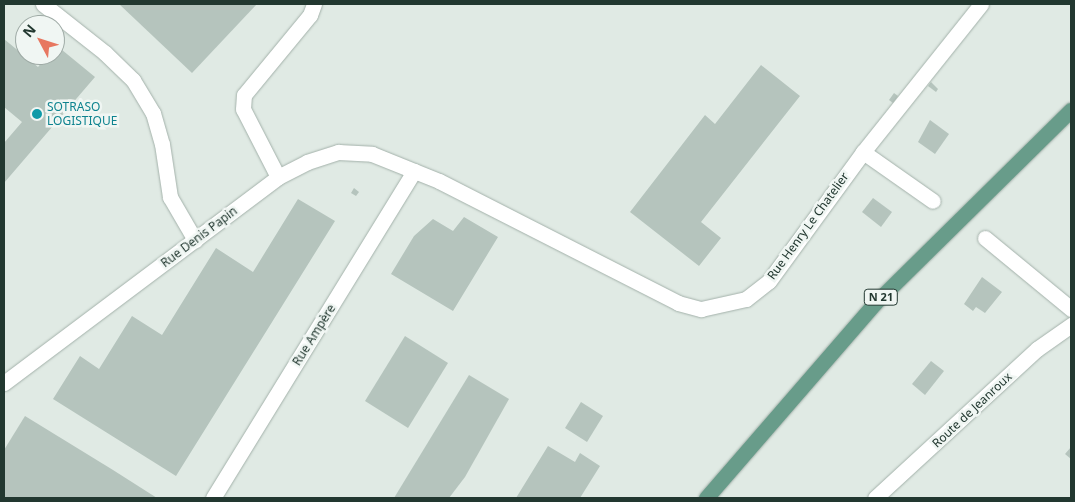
<!DOCTYPE html>
<meta charset="utf-8">
<style>
body{margin:0}
#map{position:relative;width:1075px;height:502px;overflow:hidden;background:#e0eae4;font-family:"Noto Sans",sans-serif}
div>[style]{position:absolute}
.building>*{inset:0;background:#b5c4bd}
.roads{filter:drop-shadow(0 0 1px #a3b1aa) drop-shadow(0 0 1px #a3b1aa)}
.minor>*{height:15px;margin:-7.5px;padding:0 7.5px;transform-origin:7.5px;border-radius:7.5px;background:#fff}
.major>*{height:15px;margin:-7.5px;padding:0 7.5px;transform-origin:7.5px;border-radius:7.5px;background:#689c8a}
.dots>*{width:14px;height:14px;translate:-50% -50%;box-sizing:border-box;border:2px solid #f0f6f3;border-radius:50%}
span{translate:-50% -50%;white-space:nowrap;text-align:center;line-height:1.15;-webkit-text-stroke:5px #f0f6f3;paint-order:stroke}
.shield-label span{padding:1px 4px;background:#f0f6f3;border:1px solid;border-radius:4px;-webkit-text-stroke-width:0}
.shield-label{font-size:11px;color:#223830;font-weight:700}
.culture-label{font-size:12px;color:#0d838f}
.left{translate:0 -50%;text-align:left}
.street-label{font-size:12px;color:#223830}
.frame{position:absolute;inset:0;border:5px solid #223830;pointer-events:none}
.north{position:absolute;left:15px;top:15px;width:50px;height:50px;box-sizing:border-box;background:#f0f6f3;border:1px solid #9eaaa5;border-radius:50%;rotate:310deg;font-size:14px;font-weight:700;line-height:20px;text-align:center;color:#223830}
.north::after{content:'';display:block;margin:auto;width:18px;height:22px;background:#e77760;clip-path:polygon(50% 0,100% 100%,50% 72%,0 100%)}
</style>
<div id="map">
<div class="building">
<div style="clip-path:polygon(119px 4px,257px 4px,192px 73px)"></div>
<div style="clip-path:polygon(4px 39px,38px 67px,48px 55px,55px 55px,56px 45px,95px 77px,4px 183px,4px 143px,22px 122px,4px 107px)"></div>
<div style="clip-path:polygon(761px 65px,800px 96px,701px 222px,721px 238px,699px 266px,630px 212px,705px 115px,715px 124px)"></div>
<div style="clip-path:polygon(931px 82px,938px 89px,936px 92px,928px 86px)"></div>
<div style="clip-path:polygon(894px 93px,898px 96px,893px 103px,889px 100px)"></div>
<div style="clip-path:polygon(930px 120px,949px 134px,935px 154px,918px 142px)"></div>
<div style="clip-path:polygon(354px 188px,359px 192px,356px 196px,351px 193px)"></div>
<div style="clip-path:polygon(873px 198px,892px 212px,881px 227px,862px 212px)"></div>
<div style="clip-path:polygon(298px 199px,335px 221px,176px 476px,53px 399px,80px 356px,99px 369px,132px 316px,162px 335px,216px 248px,253px 272px)"></div>
<div style="clip-path:polygon(464px 217px,498px 237px,453px 311px,391px 274px,414px 236px,433px 219px,453px 231px)"></div>
<div style="clip-path:polygon(982px 277px,1002px 292px,985px 313px,976px 307px,973px 311px,964px 304px)"></div>
<div style="clip-path:polygon(405px 336px,448px 363px,408px 428px,365px 401px)"></div>
<div style="clip-path:polygon(931px 361px,944px 371px,925px 395px,912px 384px)"></div>
<div style="clip-path:polygon(469px 375px,509px 399px,465px 477px,449px 498px,394px 498px)"></div>
<div style="clip-path:polygon(581px 402px,603px 416px,587px 442px,565px 428px)"></div>
<div style="clip-path:polygon(25px 416px,113px 470px,157px 498px,4px 498px,4px 450px)"></div>
<div style="clip-path:polygon(548px 446px,575px 462px,580px 453px,600px 466px,580px 498px,516px 498px)"></div>
<div style="clip-path:polygon(1071px 447px,1071px 459px,1065px 454px)"></div>
</div>
<div class="roads">
<div class="minor">
<div style="left:43px;top:4px;width:79px;rotate:38.3deg"></div>
<div style="left:105px;top:53px;width:39px;rotate:44deg"></div>
<div style="left:133px;top:80px;width:39px;rotate:59deg"></div>
<div style="left:153px;top:113px;width:32px;rotate:74deg"></div>
<div style="left:162px;top:144px;width:54px;rotate:81.4deg"></div>
<div style="left:170px;top:197px;width:50px;rotate:59.8deg"></div>
<div style="left:863px;top:152px;width:85px;rotate:35deg"></div>
<div style="left:278px;top:177px;width:76px;rotate:-117.2deg"></div>
<div style="left:243px;top:109px;width:14px;rotate:-86deg"></div>
<div style="left:244px;top:95px;width:104px;rotate:-50.5deg"></div>
<div style="left:310px;top:15px;width:12px;rotate:-70deg"></div>
<div style="left:985px;top:238px;width:112px;rotate:39.5deg"></div>
<div style="left:4px;top:383px;width:343px;rotate:-36.9deg"></div>
<div style="left:278px;top:177px;width:33px;rotate:-27deg"></div>
<div style="left:307px;top:162px;width:33px;rotate:-18deg"></div>
<div style="left:338px;top:152px;width:34px;rotate:3deg"></div>
<div style="left:372px;top:154px;width:72px;rotate:21.9deg"></div>
<div style="left:439px;top:181px;width:268px;rotate:27deg"></div>
<div style="left:678px;top:303px;width:24px;rotate:15deg"></div>
<div style="left:701px;top:309px;width:46px;rotate:-12.5deg"></div>
<div style="left:746px;top:299px;width:29px;rotate:-38deg"></div>
<div style="left:769px;top:281px;width:160px;rotate:-53.9deg"></div>
<div style="left:863px;top:152px;width:189px;rotate:-51.4deg"></div>
<div style="left:213px;top:498px;width:384px;rotate:-58.4deg"></div>
<div style="left:875px;top:498px;width:220px;rotate:-42.6deg"></div>
<div style="left:1037px;top:349px;width:42px;rotate:-35.2deg"></div>
</div>
<div class="major">
<div style="left:706px;top:498px;width:258px;rotate:-49.1deg"></div>
<div style="left:875px;top:303px;width:275px;rotate:-44.6deg"></div>
</div>
</div>
<div class="dots">
<div style="left:37px;top:114px;background:#0f9aa8"></div>
</div>
<div class="shield-label">
<span style="left:881px;top:297px">N 21</span>
</div>
<div class="culture-label">
<span class="left" style="left:47px;top:114px">SOTRASO<br>LOGISTIQUE</span>
</div>
<div class="street-label">
<span style="left:808px;top:226px;rotate:-54deg">Rue Henry Le Chatelier</span>
<span style="left:199px;top:237px;rotate:-37deg">Rue Denis Papin</span>
<span style="left:314px;top:335px;rotate:-58deg">Rue Ampère</span>
<span style="left:972px;top:410px;rotate:-43deg">Route de Jeanroux</span>
</div>
<div class="frame"></div>
<div class="north">N</div>
</div>
